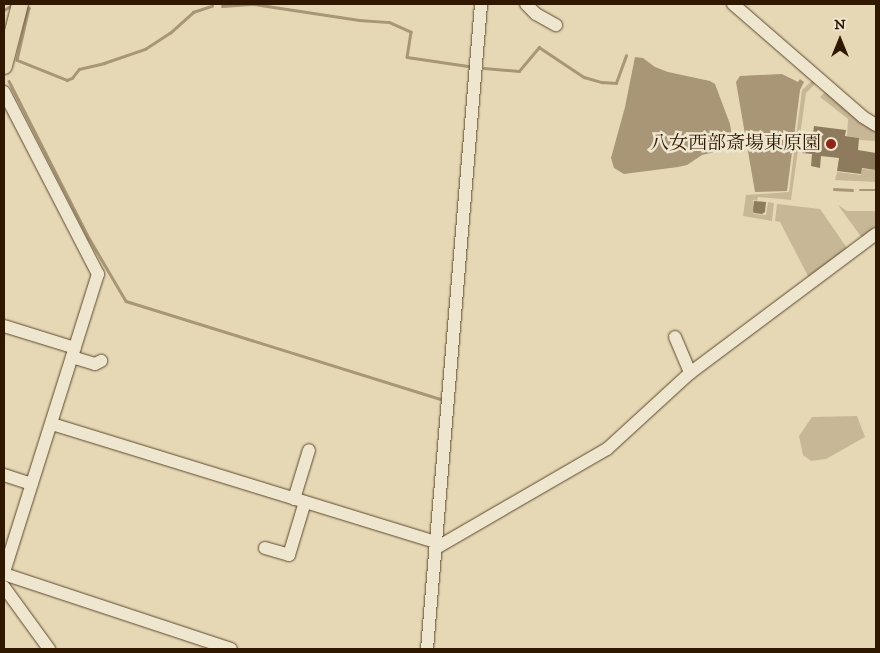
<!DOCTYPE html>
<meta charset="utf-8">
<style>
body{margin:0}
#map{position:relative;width:880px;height:653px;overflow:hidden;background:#e6d8b5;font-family:"IM FELL DW Pica","Noto Serif JP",serif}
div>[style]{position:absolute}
.green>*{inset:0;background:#c7b796}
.water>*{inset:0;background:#a89677}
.stream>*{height:2.5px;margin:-1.25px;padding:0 1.25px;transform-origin:1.25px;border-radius:1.25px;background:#a89677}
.building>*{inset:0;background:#8e7b5e}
.roads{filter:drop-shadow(0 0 1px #5d472d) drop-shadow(0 0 1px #5d472d)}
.minor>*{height:12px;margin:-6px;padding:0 6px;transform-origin:6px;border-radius:6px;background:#efe6cf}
.major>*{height:16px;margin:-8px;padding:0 8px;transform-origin:8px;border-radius:8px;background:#e6d8b5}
.dots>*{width:14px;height:14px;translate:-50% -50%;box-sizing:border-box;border:2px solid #efe6cf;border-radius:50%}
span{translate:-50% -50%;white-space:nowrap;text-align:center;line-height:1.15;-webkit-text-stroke:5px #efe6cf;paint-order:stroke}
.poi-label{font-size:19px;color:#2f1700}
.right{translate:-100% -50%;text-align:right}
.frame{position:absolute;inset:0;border:5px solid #2f1700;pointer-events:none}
.north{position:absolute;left:815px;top:15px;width:50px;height:50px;-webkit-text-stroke:4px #efe6cf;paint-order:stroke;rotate:0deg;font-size:14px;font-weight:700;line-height:20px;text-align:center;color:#2f1700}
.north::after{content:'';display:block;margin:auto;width:18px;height:22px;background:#2f1700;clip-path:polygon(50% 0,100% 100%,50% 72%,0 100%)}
</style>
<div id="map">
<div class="green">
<div style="clip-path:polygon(814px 79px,817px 82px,806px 93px,791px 200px,758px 197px,757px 201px,753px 200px,754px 214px,766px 215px,768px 202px,774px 203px,772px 221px,743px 216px,746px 195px,789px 192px,802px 90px)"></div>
<div style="clip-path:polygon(827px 90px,876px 130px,876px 141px,859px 140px,859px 138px,847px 136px,848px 119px,820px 97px)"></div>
<div style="clip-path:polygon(862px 169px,876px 170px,876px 182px,835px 180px,837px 172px,861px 175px)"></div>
<div style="clip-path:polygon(777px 204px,820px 209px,847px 248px,809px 278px,780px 222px,775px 221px)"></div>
<div style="clip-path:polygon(838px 205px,847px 211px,876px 211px,876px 227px,862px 238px)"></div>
<div style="clip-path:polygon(857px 416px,865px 437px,826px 459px,811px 461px,803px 455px,799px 436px,812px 417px)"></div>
</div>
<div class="water">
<div style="clip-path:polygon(635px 57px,643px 58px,655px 67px,668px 72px,710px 81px,715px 84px,730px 124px,732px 136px,729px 145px,723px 150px,702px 155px,687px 165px,678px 167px,624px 174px,614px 168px,611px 158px,625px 107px)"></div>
<div style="clip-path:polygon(782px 74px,798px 82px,800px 79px,804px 82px,800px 90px,787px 191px,755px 192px,736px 82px,740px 76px)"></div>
</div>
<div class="stream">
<div style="left:222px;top:6px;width:32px;rotate:-4deg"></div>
<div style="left:254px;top:4px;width:106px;rotate:8.7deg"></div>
<div style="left:359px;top:20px;width:30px;rotate:4deg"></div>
<div style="left:389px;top:22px;width:24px;rotate:24deg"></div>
<div style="left:411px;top:32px;width:25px;rotate:99deg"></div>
<div style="left:407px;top:57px;width:63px;rotate:8.3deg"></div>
<div style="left:26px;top:7px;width:3px;rotate:18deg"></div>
<div style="left:29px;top:8px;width:53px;rotate:103deg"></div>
<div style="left:17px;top:60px;width:54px;rotate:21.8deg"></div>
<div style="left:67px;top:80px;width:5px;rotate:-22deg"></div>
<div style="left:72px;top:78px;width:11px;rotate:-52deg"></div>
<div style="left:79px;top:69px;width:26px;rotate:-13deg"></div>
<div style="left:104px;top:63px;width:43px;rotate:-18.9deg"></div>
<div style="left:145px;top:49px;width:30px;rotate:-33deg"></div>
<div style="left:170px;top:33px;width:31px;rotate:-42deg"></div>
<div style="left:193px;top:12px;width:20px;rotate:-18deg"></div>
<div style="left:4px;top:10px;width:9px;rotate:-32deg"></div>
<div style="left:484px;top:68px;width:35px;rotate:5deg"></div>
<div style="left:519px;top:71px;width:31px;rotate:-50deg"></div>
<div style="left:539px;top:47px;width:54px;rotate:33.7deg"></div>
<div style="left:584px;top:77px;width:19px;rotate:16deg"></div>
<div style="left:602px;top:82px;width:14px;rotate:4deg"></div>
<div style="left:616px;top:83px;width:29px;rotate:-70deg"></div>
<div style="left:9px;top:81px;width:176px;rotate:63deg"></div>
<div style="left:89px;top:238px;width:73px;rotate:59.6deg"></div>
<div style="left:126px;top:301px;width:329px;rotate:17.3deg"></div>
<div style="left:834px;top:189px;width:18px;rotate:3deg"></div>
<div style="left:860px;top:190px;width:16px"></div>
</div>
<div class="building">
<div style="clip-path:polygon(814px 126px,846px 130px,845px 136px,859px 138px,858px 150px,876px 153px,876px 170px,862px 168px,861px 174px,837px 171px,839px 158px,821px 156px,820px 168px,811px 166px,812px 154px,802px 153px,805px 133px,813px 134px)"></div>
<div style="clip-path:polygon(754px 201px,766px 202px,765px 212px,762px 214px,754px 213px,753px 211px)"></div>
</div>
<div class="roads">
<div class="minor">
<div style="left:526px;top:4px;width:14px;rotate:45deg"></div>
<div style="left:536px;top:14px;width:23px;rotate:29deg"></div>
<div style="left:733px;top:4px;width:172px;rotate:41deg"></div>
<div style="left:863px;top:117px;width:15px;rotate:32deg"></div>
<div style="left:4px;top:92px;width:205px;rotate:62.7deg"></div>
<div style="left:98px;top:274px;width:313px;rotate:107.5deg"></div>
<div style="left:4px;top:326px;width:74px;rotate:17.2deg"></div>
<div style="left:675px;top:337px;width:39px;rotate:67deg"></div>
<div style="left:72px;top:357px;width:24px;rotate:17deg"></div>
<div style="left:95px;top:364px;width:7px;rotate:-27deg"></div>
<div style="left:52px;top:424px;width:402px;rotate:17.1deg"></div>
<div style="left:4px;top:475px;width:29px;rotate:18deg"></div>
<div style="left:294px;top:499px;width:51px;rotate:-73deg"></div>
<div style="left:265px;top:548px;width:25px;rotate:16deg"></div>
<div style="left:289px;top:555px;width:55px;rotate:-73.2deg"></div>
<div style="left:436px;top:548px;width:198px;rotate:-30.1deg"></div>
<div style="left:607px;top:449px;width:113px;rotate:-42.5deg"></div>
<div style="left:690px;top:373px;width:232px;rotate:-36.8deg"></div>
<div style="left:4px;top:574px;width:239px;rotate:18.3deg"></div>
<div style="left:4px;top:587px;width:77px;rotate:54deg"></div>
<div style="left:427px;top:649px;width:647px;rotate:-85.21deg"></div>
</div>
<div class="major">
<div style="left:4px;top:66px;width:64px;rotate:-75.5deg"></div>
</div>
</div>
<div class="dots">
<div style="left:831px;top:144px;background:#8f2418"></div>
</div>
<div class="poi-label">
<span class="right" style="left:821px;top:144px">八女西部斎場東原園</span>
</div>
<div class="frame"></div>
<div class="north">N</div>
</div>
